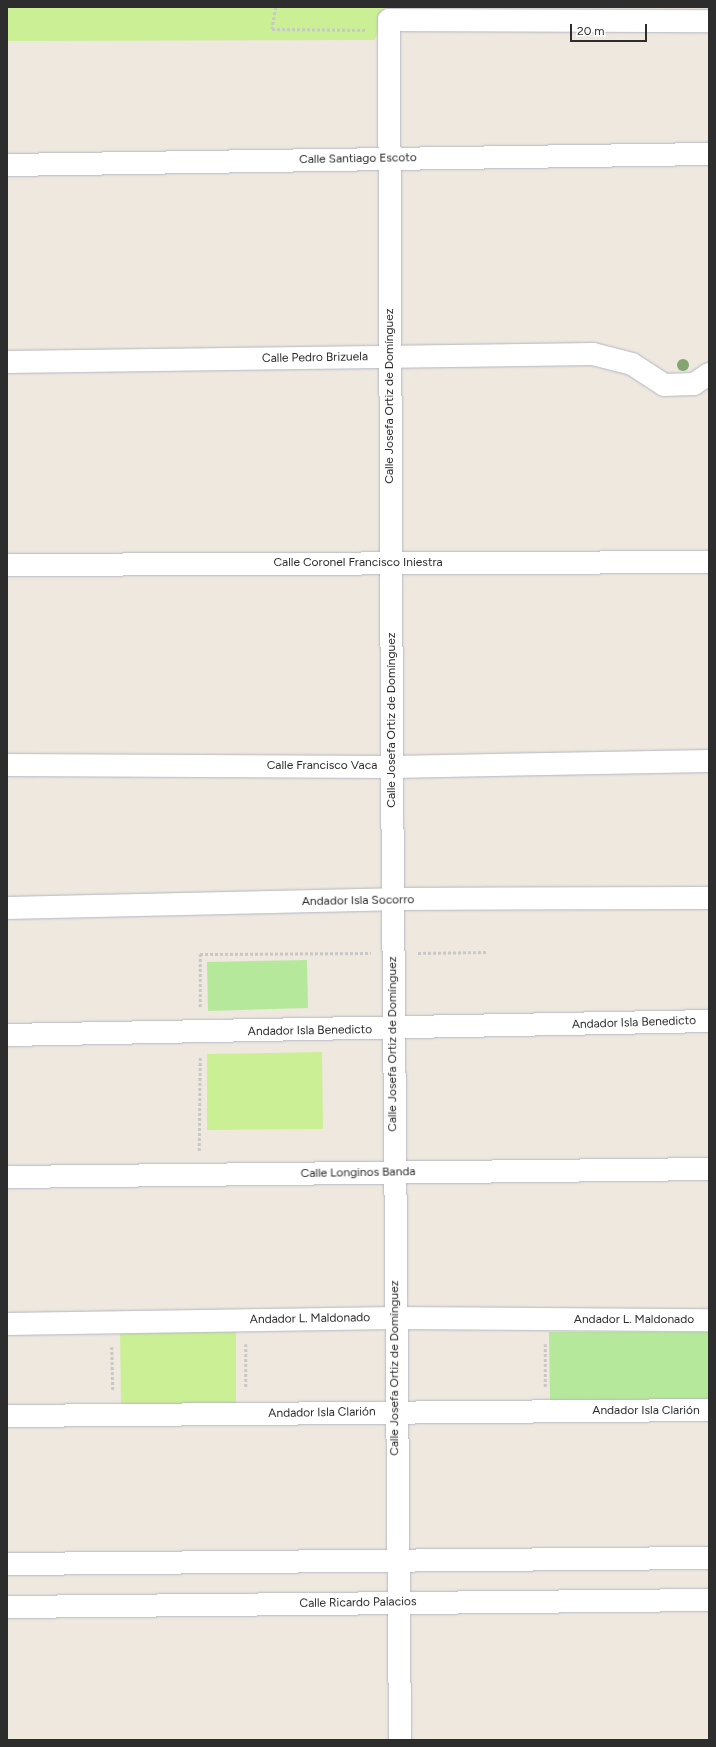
<!DOCTYPE html>
<meta charset="utf-8">
<style>
body{margin:0}
#map{position:relative;width:716px;height:1747px;overflow:hidden;background:#efe8df;font-family:Figtree,sans-serif}
div>[style]{position:absolute}
.green>*{inset:0;background:#b5e89a}
.pitch>*{inset:0;background:#caef95}
.path>*{height:2.5px;margin-top:-1.25px;transform-origin:0;background:repeating-linear-gradient(90deg,#c8c8c8 0 3px,transparent 0 5px)}
.roads{filter:drop-shadow(0 0 1px #b3b6c1) drop-shadow(0 0 1px #b3b6c1)}
.street>*{height:22px;margin:-11px;padding:0 11px;transform-origin:11px;border-radius:11px;background:#fff}
.secondary>*{height:22px;margin:-11px;padding:0 11px;transform-origin:11px;border-radius:11px;background:#fff}
.trees>*{width:12px;height:12px;margin:-6px;border-radius:50%;background:#83a671}
span{translate:-50% -50%;white-space:nowrap;text-align:center;line-height:1.15;-webkit-text-stroke:4px #fff;paint-order:stroke}
.street-label{font-size:12px;color:#2d2d2d}
.frame{position:absolute;inset:0;border:8px solid #2d2d2d;pointer-events:none}
.scale{position:absolute;left:570px;top:24px;width:77px;height:18px;box-sizing:border-box;border:2px solid #2d2d2d;border-top:0;padding-left:5px;font-size:12px;line-height:14px;white-space:nowrap;color:#2d2d2d;-webkit-text-stroke:3px #fff;paint-order:stroke}
</style>
<div id="map">
<div class="green">
<div style="clip-path:polygon(307px 960px,308px 1008px,208px 1011px,207px 962px)"></div>
<div style="clip-path:polygon(549px 1332px,709px 1332px,709px 1399px,550px 1400px)"></div>
</div>
<div class="pitch">
<div style="clip-path:polygon(7px 7px,385px 7px,375px 40px,7px 41px)"></div>
<div style="clip-path:polygon(322px 1052px,323px 1129px,207px 1130px,207px 1054px)"></div>
<div style="clip-path:polygon(236px 1328px,236px 1404px,121px 1406px,120px 1329px)"></div>
</div>
<div class="path">
<div style="left:276px;top:7px;width:22px;rotate:100deg"></div>
<div style="left:272px;top:29px;width:93px;rotate:0.6deg"></div>
<div style="left:418px;top:953px;width:70px;rotate:-0.8deg"></div>
<div style="left:200px;top:1007px;width:53px;rotate:-90deg"></div>
<div style="left:200px;top:954px;width:171px;rotate:-0.3deg"></div>
<div style="left:199px;top:1151px;width:95px;rotate:-89.4deg"></div>
<div style="left:246px;top:1344px;width:45px;rotate:90deg"></div>
<div style="left:112px;top:1347px;width:43px;rotate:88.7deg"></div>
<div style="left:545px;top:1387px;width:43px;rotate:-90deg"></div>
</div>
<div class="roads">
<div class="street">
<div style="left:7px;top:165px;width:702px;rotate:-0.9deg"></div>
<div style="left:7px;top:362px;width:586px;rotate:-0.78deg"></div>
<div style="left:593px;top:354px;width:40px;rotate:14.4deg"></div>
<div style="left:632px;top:364px;width:38px;rotate:33deg"></div>
<div style="left:664px;top:385px;width:30px;rotate:-2deg"></div>
<div style="left:694px;top:384px;width:18px;rotate:-34deg"></div>
<div style="left:7px;top:565px;width:702px;rotate:-0.24deg"></div>
<div style="left:392px;top:767px;width:747px;rotate:-90.23deg"></div>
<div style="left:389px;top:20px;width:320px;rotate:0.2deg"></div>
<div style="left:7px;top:908px;width:386px;rotate:-1.3deg"></div>
<div style="left:393px;top:899px;width:316px;rotate:-0.2deg"></div>
<div style="left:7px;top:1035px;width:702px;rotate:-1.14deg"></div>
<div style="left:7px;top:1177px;width:702px;rotate:-0.65deg"></div>
<div style="left:7px;top:1324px;width:388px;rotate:-0.9deg"></div>
<div style="left:395px;top:1318px;width:314px;rotate:0.4deg"></div>
<div style="left:7px;top:1416px;width:702px;rotate:-0.49deg"></div>
</div>
<div class="secondary">
<div style="left:7px;top:765px;width:385px;rotate:0.3deg"></div>
<div style="left:392px;top:767px;width:317px;rotate:-1.1deg"></div>
<div style="left:392px;top:767px;width:973px;rotate:89.53deg"></div>
<div style="left:7px;top:1564px;width:702px;rotate:-0.49deg"></div>
<div style="left:7px;top:1607px;width:702px;rotate:-0.57deg"></div>
</div>
</div>
<div class="trees">
<div style="left:683px;top:365px"></div>
</div>
<div class="street-label">
<span style="left:358px;top:159px;rotate:-1deg">Calle Santiago Escoto</span>
<span style="left:315px;top:358px;rotate:-1deg">Calle Pedro Brizuela</span>
<span style="left:390px;top:396px;rotate:-90deg">Calle Josefa Ortiz de Domínguez</span>
<span style="left:358px;top:563px">Calle Coronel Francisco Iniestra</span>
<span style="left:392px;top:720px;rotate:-90deg">Calle Josefa Ortiz de Domínguez</span>
<span style="left:322px;top:766px">Calle Francisco Vaca</span>
<span style="left:358px;top:901px;rotate:-1deg">Andador Isla Socorro</span>
<span style="left:634px;top:1023px;rotate:-2deg">Andador Isla Benedicto</span>
<span style="left:310px;top:1031px;rotate:-1deg">Andador Isla Benedicto</span>
<span style="left:393px;top:1044px;rotate:-90deg">Calle Josefa Ortiz de Domínguez</span>
<span style="left:358px;top:1173px;rotate:-1deg">Calle Longinos Banda</span>
<span style="left:310px;top:1319px;rotate:-1deg">Andador L. Maldonado</span>
<span style="left:634px;top:1320px">Andador L. Maldonado</span>
<span style="left:395px;top:1368px;rotate:-90deg">Calle Josefa Ortiz de Domínguez</span>
<span style="left:646px;top:1411px">Andador Isla Clarión</span>
<span style="left:322px;top:1413px;rotate:-1deg">Andador Isla Clarión</span>
<span style="left:358px;top:1603px;rotate:-1deg">Calle Ricardo Palacios</span>
</div>
<div class="frame"></div>
<div class="scale">20 m</div>
</div>
